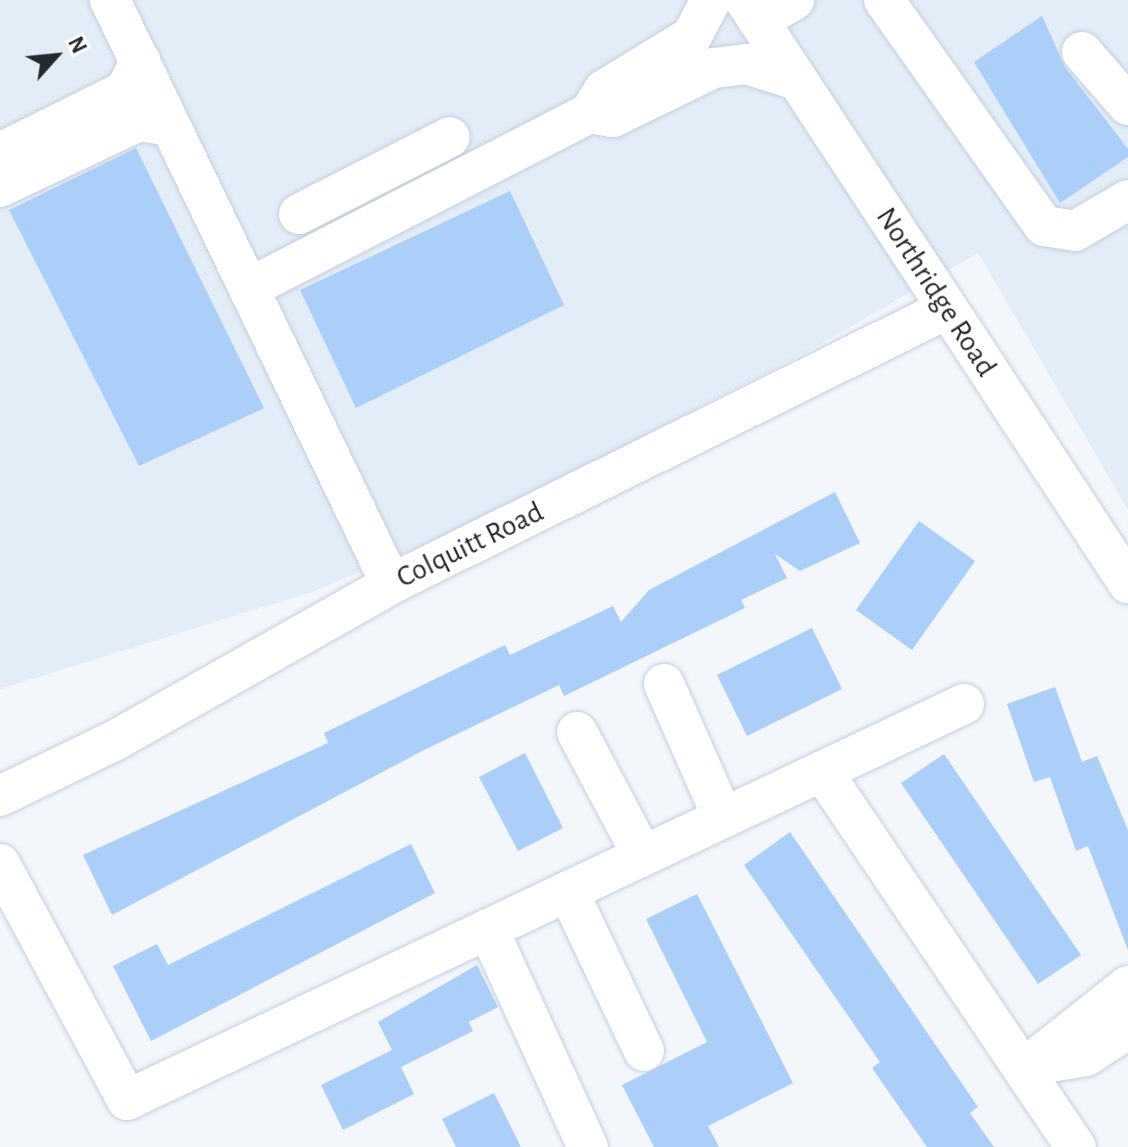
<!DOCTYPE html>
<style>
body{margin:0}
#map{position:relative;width:1128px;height:1147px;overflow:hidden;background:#f3f7fc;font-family:"Alegreya Sans",sans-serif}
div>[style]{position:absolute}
.built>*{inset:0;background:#e3edf8}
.building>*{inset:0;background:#accff9}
.roads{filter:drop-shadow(0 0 2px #c5cfdd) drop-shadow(0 0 2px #c5cfdd)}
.minor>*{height:40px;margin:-20px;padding:0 20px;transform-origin:20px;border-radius:20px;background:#fff}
span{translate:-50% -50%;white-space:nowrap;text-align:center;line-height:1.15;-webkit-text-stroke:6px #fff;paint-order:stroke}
.street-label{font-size:30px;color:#24292e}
.north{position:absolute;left:16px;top:16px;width:80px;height:80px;-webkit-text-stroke:6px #fff;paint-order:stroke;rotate:63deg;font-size:22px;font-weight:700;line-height:32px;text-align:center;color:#24292e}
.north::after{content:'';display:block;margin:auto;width:28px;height:36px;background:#24292e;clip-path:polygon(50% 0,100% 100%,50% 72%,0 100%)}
</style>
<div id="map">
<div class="built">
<div style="clip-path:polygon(0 0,1128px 0,1128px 510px,978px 253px,809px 351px,480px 520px,315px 591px,0 689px)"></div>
</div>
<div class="building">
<div style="clip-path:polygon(1042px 16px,1065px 67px,1128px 149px,1128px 157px,1060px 203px,974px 62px)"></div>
<div style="clip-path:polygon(136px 148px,264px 408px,139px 466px,9px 210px)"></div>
<div style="clip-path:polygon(510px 191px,564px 305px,356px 408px,300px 290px)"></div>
<div style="clip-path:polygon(835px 492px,860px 543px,800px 571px,775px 554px,787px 578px,741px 600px,745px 608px,564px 696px,559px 685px,424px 750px,112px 915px,83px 855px,328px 743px,324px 733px,505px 645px,510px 655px,613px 606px,621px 622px,649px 590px)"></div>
<div style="clip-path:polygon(919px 521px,975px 561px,912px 650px,856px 610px)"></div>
<div style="clip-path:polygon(812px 628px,842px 689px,747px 736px,717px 675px)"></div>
<div style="clip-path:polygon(1055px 687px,1082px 762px,1097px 756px,1128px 830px,1128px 950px,1088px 846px,1076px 851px,1050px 777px,1034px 782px,1007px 704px)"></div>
<div style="clip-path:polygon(525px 753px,563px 828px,518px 851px,479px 777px)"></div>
<div style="clip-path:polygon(944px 754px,1081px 955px,1038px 984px,901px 783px)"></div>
<div style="clip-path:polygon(790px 832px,978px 1107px,970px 1113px,994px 1147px,927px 1147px,872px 1068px,880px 1062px,744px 865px)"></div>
<div style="clip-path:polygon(411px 844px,435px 893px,151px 1041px,113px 966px,157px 944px,168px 965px)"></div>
<div style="clip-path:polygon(697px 894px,793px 1083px,708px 1126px,719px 1147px,654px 1147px,622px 1085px,707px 1042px,646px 919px)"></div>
<div style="clip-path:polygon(477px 965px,498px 1007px,469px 1022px,473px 1031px,401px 1067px,414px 1094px,343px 1130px,321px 1085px,392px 1050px,378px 1022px)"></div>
<div style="clip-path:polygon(494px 1093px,521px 1147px,456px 1147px,442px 1119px)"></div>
</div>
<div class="roads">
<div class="minor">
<div style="left:110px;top:0;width:648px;rotate:64.3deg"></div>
<div style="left:745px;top:0;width:698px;rotate:56.7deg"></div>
<div style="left:884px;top:0;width:277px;rotate:54.7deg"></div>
<div style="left:1044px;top:226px;width:31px;rotate:9deg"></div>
<div style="left:1075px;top:231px;width:61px;rotate:-30.3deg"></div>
<div style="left:758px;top:21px;width:42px;rotate:-30.3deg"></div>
<div style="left:1082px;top:52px;width:70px;rotate:49deg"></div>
<div style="left:590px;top:113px;width:23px;rotate:10deg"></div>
<div style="left:613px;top:117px;width:112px;rotate:-25.9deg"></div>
<div style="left:714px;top:68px;width:32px;rotate:-7deg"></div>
<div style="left:746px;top:64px;width:53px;rotate:17.4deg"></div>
<div style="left:0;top:153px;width:140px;rotate:-26.4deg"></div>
<div style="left:125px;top:91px;width:34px;rotate:-63deg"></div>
<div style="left:0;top:187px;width:154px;rotate:-25.4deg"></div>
<div style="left:139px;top:121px;width:32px;rotate:9deg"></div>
<div style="left:299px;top:214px;width:169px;rotate:-27deg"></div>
<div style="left:249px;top:288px;width:383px;rotate:-27.2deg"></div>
<div style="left:590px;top:113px;width:27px;rotate:-59deg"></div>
<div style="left:604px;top:90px;width:103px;rotate:-31.5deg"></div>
<div style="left:692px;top:36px;width:41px;rotate:-62.2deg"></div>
<div style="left:664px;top:684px;width:146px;rotate:66.2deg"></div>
<div style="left:577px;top:732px;width:140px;rotate:62deg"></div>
<div style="left:822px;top:771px;width:454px;rotate:56deg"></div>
<div style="left:0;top:796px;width:127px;rotate:-25.8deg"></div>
<div style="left:114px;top:741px;width:318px;rotate:-29.5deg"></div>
<div style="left:391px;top:584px;width:620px;rotate:-26.32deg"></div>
<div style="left:0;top:864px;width:268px;rotate:61.7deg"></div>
<div style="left:127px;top:1100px;width:926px;rotate:-25.32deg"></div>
<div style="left:568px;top:891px;width:177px;rotate:64.6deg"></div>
<div style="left:488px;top:929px;width:240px;rotate:65.4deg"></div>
<div style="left:1128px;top:986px;width:129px;rotate:141.6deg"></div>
<div style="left:1027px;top:1066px;width:60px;rotate:-9.6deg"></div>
<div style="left:1086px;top:1056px;width:50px;rotate:-32.7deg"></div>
</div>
</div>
<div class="street-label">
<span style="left:936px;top:292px;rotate:57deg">Northridge Road</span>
<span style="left:470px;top:545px;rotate:-26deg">Colquitt Road</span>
</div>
<div class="north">N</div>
</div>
